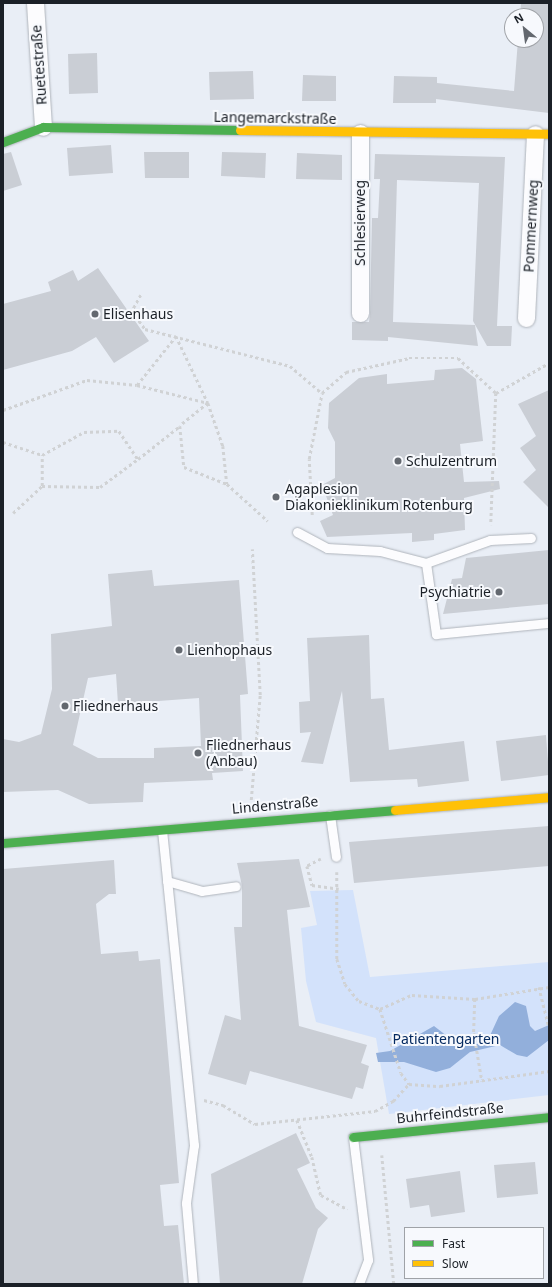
<!DOCTYPE html>
<meta charset="utf-8">
<style>
body{margin:0}
#map{position:relative;width:552px;height:1287px;overflow:hidden;background:#e9eef6;font-family:"Noto Sans",sans-serif}
div>[style]{position:absolute}
.green>*{inset:0;background:#d3e2fb}
.water>*{inset:0;background:#92afdb}
.building>*{inset:0;background:#caced5}
.path>*{height:2.5px;margin-top:-1.25px;transform-origin:0;background:repeating-linear-gradient(90deg,#d0d2d4 0 3px,transparent 0 6px)}
.roads{filter:drop-shadow(0 0 1px #afb4bb) drop-shadow(0 0 1px #afb4bb)}
.lane>*{height:9px;margin:-4.5px;padding:0 4.5px;transform-origin:4.5px;border-radius:4.5px;background:#fcfcfe}
.street>*{height:17px;margin:-8.5px;padding:0 8.5px;transform-origin:8.5px;border-radius:8.5px;background:#fcfcfe}
.fast>*{height:9px;margin:-4.5px;padding:0 4.5px;transform-origin:4.5px;border-radius:4.5px;background:#4caf50}
.slow>*{height:9px;margin:-4.5px;padding:0 4.5px;transform-origin:4.5px;border-radius:4.5px;background:#ffc107}
.dots>*{width:11px;height:11px;translate:-50% -50%;box-sizing:border-box;border:2px solid #f7f9fd;border-radius:50%}
span{translate:-50% -50%;white-space:nowrap;text-align:center;line-height:1.15;-webkit-text-stroke:4px #f7f9fd;paint-order:stroke}
.street-label{font-size:14px;color:#1b2027}
.poi-label{font-size:14px;color:#1b2027}
.left{translate:0 -50%;text-align:left}
.right{translate:-100% -50%;text-align:right}
.park-label{font-size:14px;color:#052a60}
.frame{position:absolute;inset:0;border:4px solid #1b2027;pointer-events:none}
.legend{position:absolute;left:404px;top:1227px;width:140px;height:52px;box-sizing:border-box;background:#f7f9fd;border:1px solid #9fa2a7;margin:0;padding:5px 7px;list-style:none;font-size:12px;color:#1b2027}
.legend li{display:flex;align-items:center;gap:8px;height:20px}
.legend b{width:20px;border:1px solid #9fa2a7}
.north{position:absolute;left:504px;top:8px;width:40px;height:40px;box-sizing:border-box;background:#f7f9fd;border:1px solid #9fa2a7;border-radius:50%;rotate:331deg;font-size:11px;font-weight:700;line-height:16px;text-align:center;color:#1b2027}
.north::after{content:'';display:block;margin:auto;width:14px;height:18px;background:#63686f;clip-path:polygon(50% 0,100% 100%,50% 72%,0 100%)}
</style>
<div id="map">
<div class="green">
<div style="clip-path:polygon(353px 890px,370px 977px,549px 962px,549px 1095px,389px 1114px,376px 1038px,316px 1022px,306px 981px,301px 928px,317px 925px,310px 891px)"></div>
</div>
<div class="water">
<div style="clip-path:polygon(515px 1002px,526px 1006px,530px 1026px,535px 1031px,549px 1025px,549px 1040px,527px 1057px,517px 1055px,500px 1045px,470px 1052px,450px 1068px,436px 1072px,404px 1062px,378px 1062px,376px 1053px,390px 1051px,434px 1026px,456px 1043px,467px 1046px,487px 1042px,499px 1016px)"></div>
</div>
<div class="building">
<div style="clip-path:polygon(521px 3px,549px 3px,549px 113px,436px 99px,436px 103px,393px 103px,394px 76px,437px 77px,437px 83px,514px 91px,518px 40px,536px 40px,536px 16px,520px 16px)"></div>
<div style="clip-path:polygon(97px 53px,98px 93px,69px 94px,68px 54px)"></div>
<div style="clip-path:polygon(253px 71px,254px 99px,210px 100px,209px 72px)"></div>
<div style="clip-path:polygon(303px 75px,336px 76px,336px 101px,302px 101px)"></div>
<div style="clip-path:polygon(111px 145px,113px 173px,69px 176px,67px 148px)"></div>
<div style="clip-path:polygon(11px 152px,22px 185px,3px 191px,3px 154px)"></div>
<div style="clip-path:polygon(144px 152px,189px 152px,189px 178px,145px 178px)"></div>
<div style="clip-path:polygon(222px 152px,266px 153px,265px 178px,221px 176px)"></div>
<div style="clip-path:polygon(297px 153px,342px 155px,342px 180px,296px 179px)"></div>
<div style="clip-path:polygon(375px 154px,505px 157px,497px 326px,512px 326px,511px 346px,487px 346px,473px 321px,479px 183px,397px 180px,393px 322px,475px 325px,478px 346px,388px 337px,388px 341px,352px 340px,352px 322px,369px 322px,370px 313px,372px 218px,378px 218px,380px 179px,374px 179px)"></div>
<div style="clip-path:polygon(98px 268px,149px 341px,114px 363px,96px 337px,72px 351px,3px 370px,3px 304px,51px 291px,48px 282px,73px 270px,78px 281px)"></div>
<div style="clip-path:polygon(462px 368px,476px 379px,483px 441px,460px 444px,464px 482px,499px 481px,500px 489px,464px 498px,465px 530px,434px 534px,434px 540px,412px 542px,412px 533px,327px 537px,320px 521px,333px 515px,322px 485px,335px 478px,335px 442px,328px 428px,329px 403px,359px 378px,387px 374px,387px 384px,434px 380px,435px 370px)"></div>
<div style="clip-path:polygon(549px 390px,549px 508px,523px 482px,536px 470px,520px 448px,536px 436px,518px 404px)"></div>
<div style="clip-path:polygon(549px 550px,549px 604px,443px 614px,452px 579px,462px 578px,466px 558px)"></div>
<div style="clip-path:polygon(evenodd,152px 570px,154px 586px,239px 580px,248px 694px,240px 695px,243px 771px,212px 773px,213px 780px,144px 783px,143px 802px,89px 804px,58px 790px,3px 792px,3px 739px,19px 742px,41px 734px,52px 689px,51px 634px,112px 626px,108px 574px,152px 570px,116px 674px,118px 704px,199px 698px,201px 746px,154px 748px,154px 758px,98px 758px,73px 745px,88px 678px,116px 674px)"></div>
<div style="clip-path:polygon(369px 635px,371px 699px,384px 698px,389px 750px,464px 741px,469px 781px,418px 787px,417px 779px,350px 782px,342px 691px,323px 764px,301px 762px,311px 732px,300px 733px,299px 702px,310px 701px,307px 638px)"></div>
<div style="clip-path:polygon(546px 735px,549px 775px,501px 781px,496px 741px)"></div>
<div style="clip-path:polygon(549px 826px,549px 866px,354px 883px,349px 842px)"></div>
<div style="clip-path:polygon(299px 859px,310px 907px,287px 910px,299px 1026px,367px 1045px,361px 1063px,369px 1066px,363px 1089px,356px 1087px,352px 1099px,250px 1071px,246px 1085px,208px 1074px,225px 1015px,241px 1020px,234px 927px,242px 927px,242px 886px,237px 863px)"></div>
<div style="clip-path:polygon(114px 860px,116px 894px,109px 894px,96px 904px,101px 954px,138px 951px,139px 961px,160px 959px,179px 1183px,160px 1185px,164px 1226px,178px 1225px,184px 1284px,3px 1284px,3px 869px)"></div>
<div style="clip-path:polygon(296px 1133px,310px 1163px,297px 1169px,316px 1208px,328px 1218px,318px 1229px,302px 1284px,220px 1284px,211px 1174px)"></div>
<div style="clip-path:polygon(535px 1162px,538px 1194px,497px 1198px,494px 1165px)"></div>
<div style="clip-path:polygon(460px 1171px,465px 1212px,431px 1217px,429px 1205px,410px 1208px,406px 1179px)"></div>
</div>
<div class="path">
<div style="left:141px;top:295px;width:18px;rotate:119deg"></div>
<div style="left:132px;top:311px;width:22px;rotate:54deg"></div>
<div style="left:145px;top:329px;width:150px;rotate:14.3deg"></div>
<div style="left:290px;top:366px;width:42px;rotate:40.2deg"></div>
<div style="left:137px;top:385px;width:73px;rotate:14.2deg"></div>
<div style="left:208px;top:403px;width:36px;rotate:141deg"></div>
<div style="left:180px;top:426px;width:41px;rotate:84.4deg"></div>
<div style="left:184px;top:467px;width:46px;rotate:21.6deg"></div>
<div style="left:496px;top:393px;width:61px;rotate:-29.5deg"></div>
<div style="left:3px;top:410px;width:89px;rotate:-19.7deg"></div>
<div style="left:87px;top:380px;width:50px;rotate:5.7deg"></div>
<div style="left:137px;top:385px;width:63px;rotate:-51.5deg"></div>
<div style="left:176px;top:336px;width:74px;rotate:64.5deg"></div>
<div style="left:208px;top:403px;width:46px;rotate:70.8deg"></div>
<div style="left:223px;top:446px;width:38px;rotate:84deg"></div>
<div style="left:227px;top:484px;width:55px;rotate:42.1deg"></div>
<div style="left:3px;top:442px;width:41px;rotate:18.4deg"></div>
<div style="left:42px;top:455px;width:48px;rotate:-28.7deg"></div>
<div style="left:84px;top:432px;width:35px;rotate:-2deg"></div>
<div style="left:119px;top:431px;width:34px;rotate:56deg"></div>
<div style="left:138px;top:459px;width:53px;rotate:-38.2deg"></div>
<div style="left:42px;top:486px;width:58px;rotate:1deg"></div>
<div style="left:100px;top:487px;width:47px;rotate:-36.4deg"></div>
<div style="left:13px;top:513px;width:40px;rotate:-43deg"></div>
<div style="left:42px;top:486px;width:31px;rotate:-90deg"></div>
<div style="left:312px;top:515px;width:56px;rotate:-93.1deg"></div>
<div style="left:309px;top:459px;width:67px;rotate:-78.9deg"></div>
<div style="left:322px;top:393px;width:32px;rotate:-41deg"></div>
<div style="left:346px;top:372px;width:65px;rotate:-12.5deg"></div>
<div style="left:409px;top:358px;width:49px"></div>
<div style="left:458px;top:358px;width:52px;rotate:42.6deg"></div>
<div style="left:496px;top:393px;width:132px;rotate:92.2deg"></div>
<div style="left:251px;top:800px;width:105px;rotate:-85.1deg"></div>
<div style="left:260px;top:695px;width:146px;rotate:-93.1deg"></div>
<div style="left:321px;top:859px;width:16px;rotate:153deg"></div>
<div style="left:307px;top:866px;width:20px;rotate:75deg"></div>
<div style="left:312px;top:885px;width:27px;rotate:8deg"></div>
<div style="left:337px;top:872px;width:87px;rotate:90deg"></div>
<div style="left:337px;top:959px;width:26px;rotate:72deg"></div>
<div style="left:345px;top:984px;width:22px;rotate:51deg"></div>
<div style="left:359px;top:1001px;width:22px;rotate:21deg"></div>
<div style="left:380px;top:1009px;width:35px;rotate:-24deg"></div>
<div style="left:412px;top:995px;width:63px;rotate:3.6deg"></div>
<div style="left:475px;top:999px;width:75px;rotate:-9.2deg"></div>
<div style="left:539px;top:987px;width:41px;rotate:76deg"></div>
<div style="left:475px;top:999px;width:34px;rotate:92deg"></div>
<div style="left:474px;top:1033px;width:49px;rotate:80.5deg"></div>
<div style="left:380px;top:1009px;width:67px;rotate:71.8deg"></div>
<div style="left:401px;top:1073px;width:14px;rotate:54deg"></div>
<div style="left:409px;top:1084px;width:31px;rotate:4deg"></div>
<div style="left:440px;top:1086px;width:110px;rotate:-7.8deg"></div>
<div style="left:204px;top:1100px;width:20px;rotate:15deg"></div>
<div style="left:223px;top:1105px;width:37px;rotate:31deg"></div>
<div style="left:255px;top:1124px;width:121px;rotate:-6.2deg"></div>
<div style="left:375px;top:1111px;width:21px;rotate:-29deg"></div>
<div style="left:393px;top:1101px;width:23px;rotate:-47deg"></div>
<div style="left:297px;top:1120px;width:40px;rotate:68deg"></div>
<div style="left:312px;top:1157px;width:39px;rotate:77deg"></div>
<div style="left:321px;top:1195px;width:30px;rotate:28deg"></div>
<div style="left:382px;top:1155px;width:130px;rotate:84.7deg"></div>
</div>
<div class="roads">
<div class="lane">
<div style="left:297px;top:532px;width:34px;rotate:28deg"></div>
<div style="left:327px;top:548px;width:53px;rotate:3.2deg"></div>
<div style="left:380px;top:551px;width:48px;rotate:14.6deg"></div>
<div style="left:426px;top:563px;width:68px;rotate:-19.8deg"></div>
<div style="left:490px;top:540px;width:41px;rotate:-2.8deg"></div>
<div style="left:426px;top:563px;width:72px;rotate:82deg"></div>
<div style="left:436px;top:634px;width:114px;rotate:-5.6deg"></div>
<div style="left:330px;top:815px;width:42px;rotate:81.9deg"></div>
<div style="left:162px;top:830px;width:317px;rotate:84.2deg"></div>
<div style="left:194px;top:1145px;width:59px;rotate:97.9deg"></div>
<div style="left:186px;top:1203px;width:81px;rotate:85.1deg"></div>
<div style="left:167px;top:881px;width:36px;rotate:16deg"></div>
<div style="left:202px;top:891px;width:34px;rotate:-8deg"></div>
<div style="left:353px;top:1137px;width:124px;rotate:83deg"></div>
<div style="left:368px;top:1260px;width:26px;rotate:111deg"></div>
</div>
<div class="street">
<div style="left:35px;top:3px;width:124px;rotate:86.3deg"></div>
<div style="left:360px;top:313px;width:180px;rotate:-90deg"></div>
<div style="left:526px;top:318px;width:184px;rotate:-87.2deg"></div>
</div>
<div class="fast">
<div style="left:3px;top:142px;width:43px;rotate:-20.6deg"></div>
<div style="left:43px;top:127px;width:197px;rotate:0.9deg"></div>
<div style="left:3px;top:843px;width:393px;rotate:-4.8deg"></div>
<div style="left:353px;top:1137px;width:197px;rotate:-5.8deg"></div>
</div>
<div class="slow">
<div style="left:240px;top:130px;width:309px;rotate:0.7deg"></div>
<div style="left:395px;top:810px;width:155px;rotate:-4.8deg"></div>
</div>
</div>
<div class="dots">
<div style="left:95px;top:314px;background:#63686f"></div>
<div style="left:398px;top:461px;background:#63686f"></div>
<div style="left:276px;top:497px;background:#63686f"></div>
<div style="left:499px;top:592px;background:#63686f"></div>
<div style="left:179px;top:650px;background:#63686f"></div>
<div style="left:65px;top:706px;background:#63686f"></div>
<div style="left:198px;top:753px;background:#63686f"></div>
</div>
<div class="street-label">
<span style="left:39px;top:65px;rotate:-94deg">Ruetestraße</span>
<span style="left:275px;top:118px;rotate:1deg">Langemarckstraße</span>
<span style="left:360px;top:223px;rotate:-90deg">Schlesierweg</span>
<span style="left:531px;top:226px;rotate:-87deg">Pommernweg</span>
<span style="left:275px;top:805px;rotate:-5deg">Lindenstraße</span>
<span style="left:450px;top:1113px;rotate:-6deg">Buhrfeindstraße</span>
</div>
<div class="poi-label">
<span class="left" style="left:103px;top:314px">Elisenhaus</span>
<span class="left" style="left:406px;top:461px">Schulzentrum</span>
<span class="left" style="left:285px;top:497px">Agaplesion<br>Diakonieklinikum Rotenburg</span>
<span class="right" style="left:491px;top:592px">Psychiatrie</span>
<span class="left" style="left:187px;top:650px">Lienhophaus</span>
<span class="left" style="left:73px;top:706px">Fliednerhaus</span>
<span class="left" style="left:206px;top:753px">Fliednerhaus<br>(Anbau)</span>
</div>
<div class="park-label">
<span style="left:446px;top:1039px">Patientengarten</span>
</div>
<div class="frame"></div>
<ul class="legend">
<li><b style="height:5px;background:#4caf50"></b>Fast</li>
<li><b style="height:5px;background:#ffc107"></b>Slow</li>
</ul>
<div class="north">N</div>
</div>
